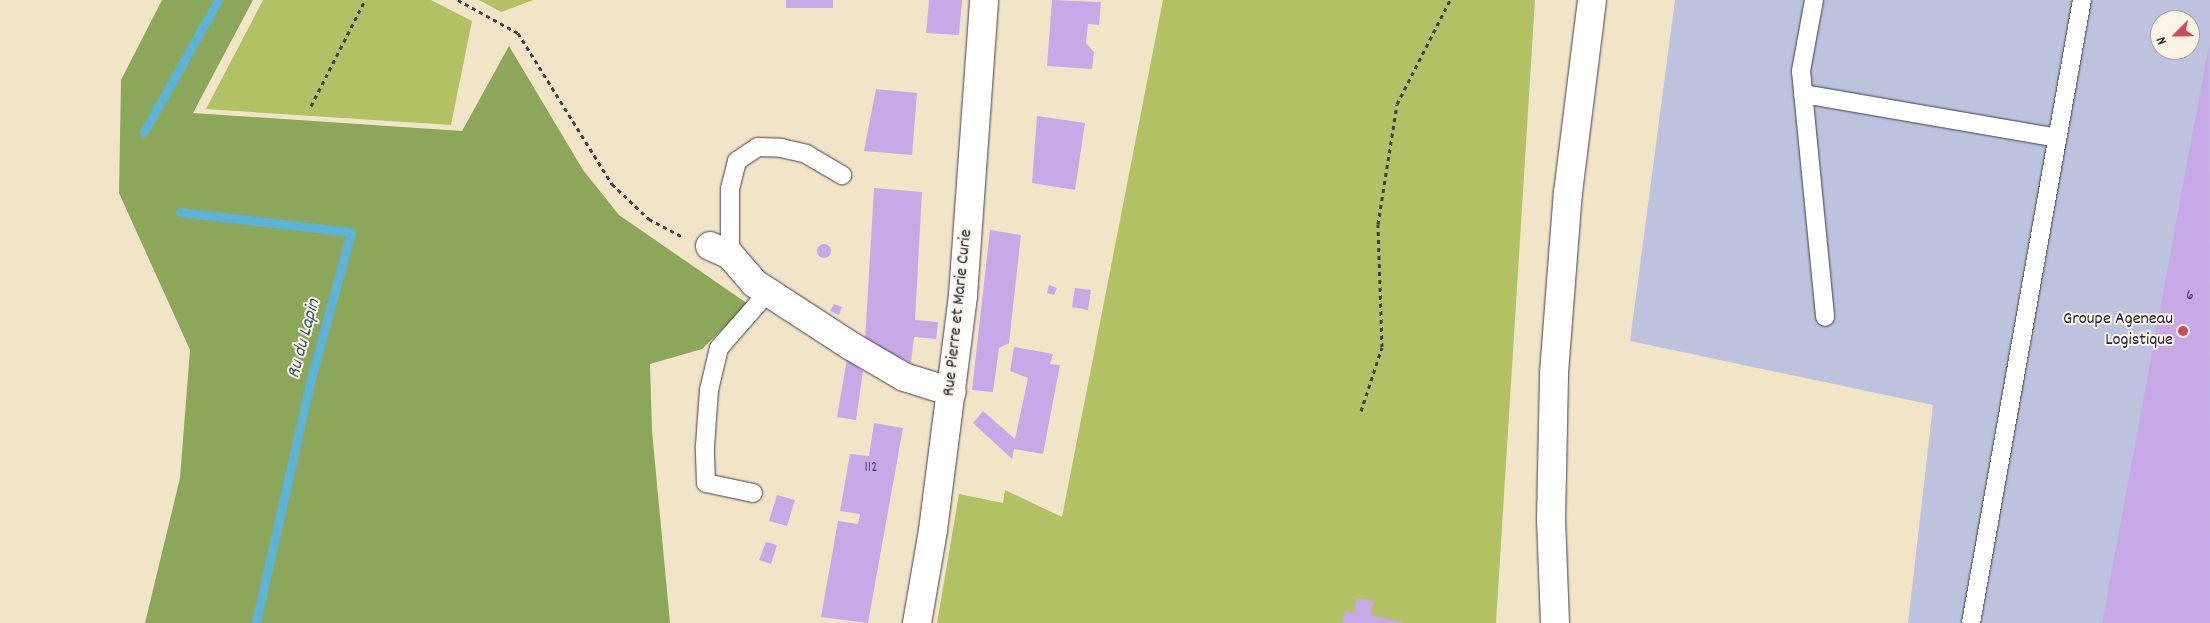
<!DOCTYPE html>
<style>
body{margin:0}
#map{position:relative;width:2210px;height:623px;overflow:hidden;background:#f2e5c7;font-family:Dekko,sans-serif}
div>[style]{position:absolute}
.industrial>*{inset:0;background:#bdc3de}
.green>*{inset:0;background:#b1c164}
.forest>*{inset:0;background:#8ca75a}
.stream>*{height:9px;margin:-4.5px;padding:0 4.5px;transform-origin:4.5px;border-radius:4.5px;background:#5cb4d9}
.building>*{inset:0;background:#c8a9e8}
.round{border-radius:50%}
.path>*{height:3px;margin-top:-1.5px;transform-origin:0;background:repeating-linear-gradient(90deg,#413f50 0 4px,transparent 0 8px)}
.roads{filter:drop-shadow(0 0 1px #413f50) drop-shadow(0 0 1px #413f50)}
.lane>*{height:18px;margin:-9px;padding:0 9px;transform-origin:9px;border-radius:9px;background:#fff}
.street>*{height:28px;margin:-14px;padding:0 14px;transform-origin:14px;border-radius:14px;background:#fff}
.secondary>*{height:28px;margin:-14px;padding:0 14px;transform-origin:14px;border-radius:14px;background:#fff}
.dots>*{width:14px;height:14px;translate:-50% -50%;box-sizing:border-box;border:2px solid #fcf5e5;border-radius:50%}
span{translate:-50% -50%;white-space:nowrap;text-align:center;line-height:1.15;-webkit-text-stroke:4px #fcf5e5;paint-order:stroke}
.number-label{font-size:15px;color:#4c4466}
.number-label span{-webkit-text-stroke-width:0}
.street-label{font-size:18px;color:#22223b}
.poi-label{font-size:18px;color:#22223b}
.right{translate:-100% -50%;text-align:right}
.water-label{font-size:19px;color:#365572;font-style:italic}
.north{position:absolute;left:2150px;top:10px;width:50px;height:50px;box-sizing:border-box;background:#fcf5e5;border:1px solid #a5a1a1;border-radius:50%;rotate:247deg;font-size:14px;font-weight:700;line-height:20px;text-align:center;color:#22223b}
.north::after{content:'';display:block;margin:auto;width:18px;height:22px;background:#d1495b;clip-path:polygon(50% 0,100% 100%,50% 72%,0 100%)}
</style>
<div id="map">
<div class="industrial">
<div style="clip-path:polygon(evenodd,1675px 0,2210px 0,2210px 623px,1908px 623px,1933px 405px,1630px 341px,1675px 0,2160px 20px,2190px 20px,2190px 50px,2160px 50px,2160px 20px)"></div>
</div>
<div class="green">
<div style="clip-path:polygon(263px 0,431px 0,472px 21px,451px 125px,206px 109px)"></div>
<div style="clip-path:polygon(479px 0,533px 0,501px 12px)"></div>
<div style="clip-path:polygon(1163px 0,1535px 0,1496px 623px,937px 623px,959px 494px,1003px 503px,1005px 490px,1062px 517px)"></div>
</div>
<div class="forest">
<div style="clip-path:polygon(162px 0,253px 0,193px 113px,462px 131px,509px 46px,583px 170px,619px 215px,748px 304px,702px 349px,650px 364px,652px 431px,670px 623px,145px 623px,180px 478px,190px 350px,119px 193px,121px 80px)"></div>
</div>
<div class="stream">
<div style="left:144px;top:132px;width:151px;rotate:-60.7deg"></div>
<div style="left:180px;top:212px;width:172px;rotate:6.7deg"></div>
<div style="left:351px;top:232px;width:161px;rotate:105.2deg"></div>
<div style="left:309px;top:387px;width:242px;rotate:102.7deg"></div>
</div>
<div class="building">
<div style="clip-path:polygon(786px 0,833px 0,833px 8px,786px 8px)"></div>
<div style="clip-path:polygon(929px 0,962px 0,959px 35px,926px 33px)"></div>
<div style="clip-path:polygon(1052px 0,1101px 2px,1099px 25px,1088px 24px,1086px 43px,1094px 52px,1092px 69px,1047px 66px)"></div>
<div style="clip-path:polygon(2209px 44px,2210px 623px,2102px 623px)"></div>
<div style="clip-path:polygon(876px 89px,917px 93px,912px 155px,864px 151px)"></div>
<div style="clip-path:polygon(1037px 116px,1085px 123px,1075px 190px,1032px 183px)"></div>
<div style="clip-path:polygon(874px 188px,922px 192px,915px 320px,938px 322px,936px 339px,914px 337px,911px 363px,865px 341px)"></div>
<div style="clip-path:polygon(990px 230px,1021px 235px,1009px 343px,999px 348px,993px 392px,972px 390px)"></div>
<div class="round" style="left:817px;top:244px;width:14px;height:14px"></div>
<div style="clip-path:polygon(1049px 285px,1057px 288px,1054px 295px,1047px 293px)"></div>
<div style="clip-path:polygon(1075px 288px,1091px 290px,1088px 310px,1072px 307px)"></div>
<div style="clip-path:polygon(834px 304px,842px 307px,839px 315px,830px 311px)"></div>
<div style="clip-path:polygon(1014px 347px,1053px 354px,1050px 364px,1060px 365px,1043px 454px,1014px 449px,1012px 459px,973px 423px,983px 411px,1015px 439px,1028px 378px,1010px 371px)"></div>
<div style="clip-path:polygon(847px 359px,863px 371px,856px 420px,837px 417px)"></div>
<div style="clip-path:polygon(874px 423px,903px 428px,868px 623px,821px 617px,838px 521px,858px 524px,860px 514px,840px 511px,850px 454px,869px 456px)"></div>
<div style="clip-path:polygon(777px 495px,795px 500px,787px 526px,769px 521px)"></div>
<div style="clip-path:polygon(766px 542px,777px 545px,771px 564px,759px 560px)"></div>
<div style="clip-path:polygon(1357px 598px,1374px 601px,1371px 615px,1405px 623px,1342px 623px,1345px 611px,1354px 613px)"></div>
</div>
<div class="path">
<div style="left:458px;top:0;width:68px;rotate:28.8deg"></div>
<div style="left:518px;top:33px;width:178px;rotate:58.1deg"></div>
<div style="left:612px;top:184px;width:51px;rotate:43.4deg"></div>
<div style="left:649px;top:219px;width:40px;rotate:28deg"></div>
<div style="left:311px;top:106px;width:119px;rotate:-63deg"></div>
<div style="left:1361px;top:411px;width:67px;rotate:-71.8deg"></div>
<div style="left:1382px;top:347px;width:123px;rotate:-91.9deg"></div>
<div style="left:1378px;top:224px;width:121px;rotate:-81deg"></div>
<div style="left:1397px;top:104px;width:117px;rotate:-63deg"></div>
</div>
<div class="roads">
<div class="lane">
<div style="left:1814px;top:0;width:72px;rotate:100.4deg"></div>
<div style="left:1801px;top:71px;width:247px;rotate:84.4deg"></div>
<div style="left:1803px;top:94px;width:258px;rotate:9.8deg"></div>
<div style="left:730px;top:255px;width:66px;rotate:-90deg"></div>
<div style="left:730px;top:189px;width:29px;rotate:-76deg"></div>
<div style="left:737px;top:161px;width:25px;rotate:-34deg"></div>
<div style="left:758px;top:147px;width:23px;rotate:2deg"></div>
<div style="left:781px;top:148px;width:26px;rotate:13deg"></div>
<div style="left:806px;top:154px;width:42px;rotate:30.3deg"></div>
<div style="left:753px;top:493px;width:48px;rotate:-168deg"></div>
<div style="left:706px;top:483px;width:37px;rotate:-92deg"></div>
<div style="left:705px;top:446px;width:56px;rotate:-85.9deg"></div>
<div style="left:709px;top:390px;width:43px;rotate:-76.6deg"></div>
<div style="left:719px;top:348px;width:74px;rotate:-48.8deg"></div>
<div style="left:1971px;top:623px;width:633px;rotate:-79.9deg"></div>
</div>
<div class="street">
<div style="left:710px;top:246px;width:22px;rotate:24deg"></div>
<div style="left:730px;top:255px;width:37px;rotate:49deg"></div>
<div style="left:754px;top:283px;width:116px;rotate:33deg"></div>
<div style="left:851px;top:346px;width:61px;rotate:30.3deg"></div>
<div style="left:904px;top:377px;width:50px;rotate:17.4deg"></div>
<div style="left:917px;top:623px;width:94px;rotate:-80.2deg"></div>
<div style="left:933px;top:530px;width:237px;rotate:-82.7deg"></div>
<div style="left:963px;top:295px;width:296px;rotate:-85.9deg"></div>
</div>
<div class="secondary">
<div style="left:1555px;top:623px;width:103px;rotate:-92.2deg"></div>
<div style="left:1551px;top:520px;width:147px;rotate:-88.8deg"></div>
<div style="left:1554px;top:373px;width:181px;rotate:-85.6deg"></div>
<div style="left:1568px;top:193px;width:194px;rotate:-82.9deg"></div>
</div>
</div>
<div class="dots">
<div style="left:2183px;top:331px;background:#d1495b"></div>
</div>
<div class="number-label">
<span style="left:2190px;top:297px">6</span>
<span style="left:871px;top:469px">112</span>
</div>
<div class="street-label">
<span style="left:959px;top:313px;rotate:-84deg">Rue Pierre et Marie Curie</span>
</div>
<div class="poi-label">
<span class="right" style="left:2173px;top:331px">Groupe Ageneau<br>Logistique</span>
</div>
<div class="water-label">
<span style="left:305px;top:339px;rotate:-75deg">Ru du Lapin</span>
</div>
<div class="north">N</div>
</div>
